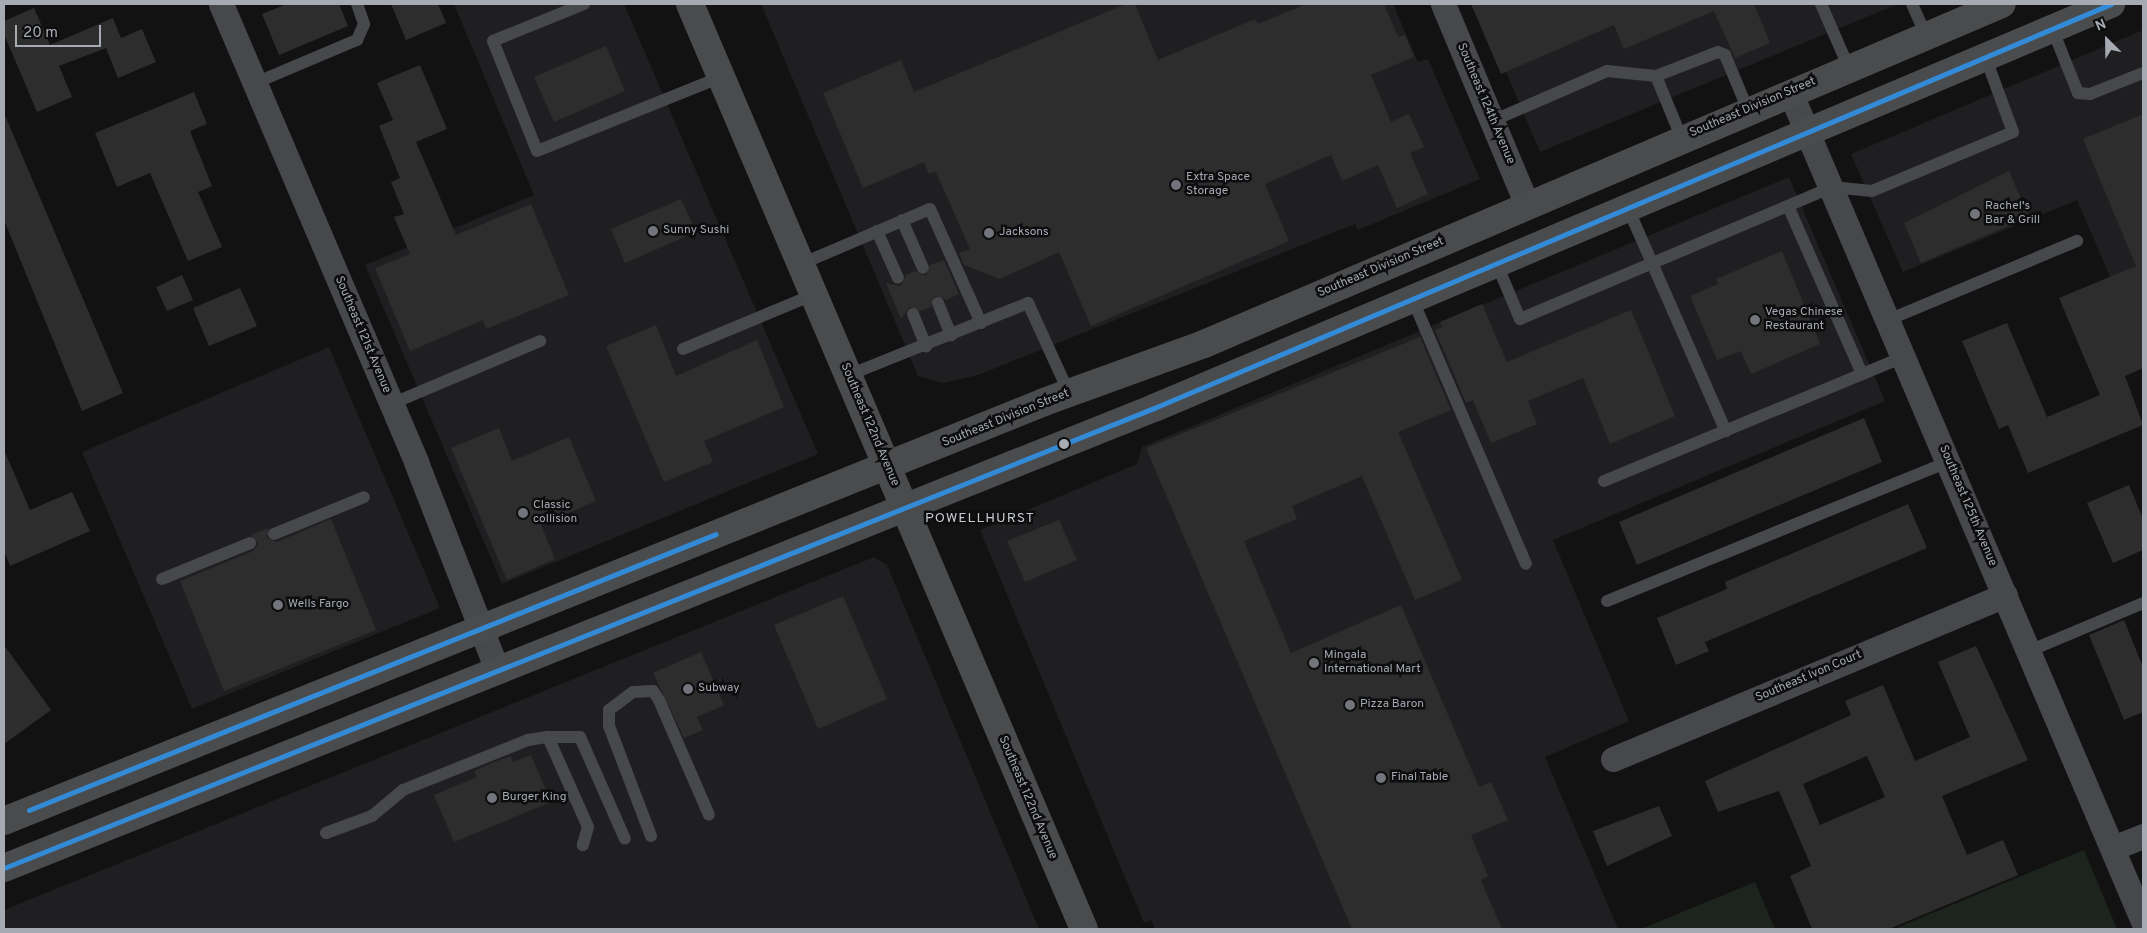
<!DOCTYPE html>
<style>
body{margin:0}
#map{position:relative;width:2147px;height:933px;overflow:hidden;background:#121213;font-family:Overpass,sans-serif}
div>[style]{position:absolute}
.built>*{inset:0;background:#1f1f21}
.green>*{inset:0;background:#1d231d}
.building>*{inset:0;background:#2d2d2e}
.service>*{height:12px;margin:-6px;padding:0 6px;transform-origin:6px;border-radius:6px;background:#47484b}
.minor>*{height:25px;margin:-12.5px;padding:0 12.5px;transform-origin:12.5px;border-radius:12.5px;background:#47484b}
.primary>*{height:28px;margin:-14px;padding:0 14px;transform-origin:14px;border-radius:14px;background:#4a4b4d}
.bus-1>*{height:5px;margin:-2.5px;padding:0 2.5px;transform-origin:2.5px;border-radius:2.5px;background:#338bd7}
.dots>*{width:14px;height:14px;translate:-50% -50%;box-sizing:border-box;border:2px solid #0d0d0e;border-radius:50%}
span{translate:-50% -50%;white-space:nowrap;text-align:center;line-height:1.15;-webkit-text-stroke:5px #0d0d0e;paint-order:stroke}
.street-label{font-size:12px;color:#a5aab3}
.poi-label{font-size:12px;color:#a5aab3}
.left{translate:0 -50%;text-align:left}
.neighbourhood-label{font-size:14px;color:#c5c9cf;letter-spacing:1px}
.frame{position:absolute;inset:0;border:5px solid #a5aab3;pointer-events:none}
.north{position:absolute;left:2082px;top:15px;width:50px;height:50px;-webkit-text-stroke:4px #0d0d0e;paint-order:stroke;rotate:337deg;font-size:14px;font-weight:700;line-height:20px;text-align:center;color:#a5aab3}
.north::after{content:'';display:block;margin:auto;width:18px;height:22px;background:#a5aab3;clip-path:polygon(50% 0,100% 100%,50% 72%,0 100%)}
.scale{position:absolute;left:15px;top:25px;width:86px;height:22px;box-sizing:border-box;border:2px solid #a5aab3;border-top:0;padding-left:6px;font-size:15px;line-height:18px;white-space:nowrap;color:#a5aab3;-webkit-text-stroke:4px #0d0d0e;paint-order:stroke}
</style>
<div id="map">
<div class="built">
<div style="clip-path:polygon(454px 4px,624px 4px,818px 454px,502px 584px,365px 265px,534px 195px)"></div>
<div style="clip-path:polygon(761px 4px,1393px 4px,1418px 62px,1428px 59px,1480px 179px,1358px 230px,1355px 224px,978px 375px,943px 383px,918px 376px)"></div>
<div style="clip-path:polygon(1477px 4px,1898px 4px,1540px 152px)"></div>
<div style="clip-path:polygon(2143px 30px,2143px 353px,2077px 200px,1903px 272px,1851px 154px)"></div>
<div style="clip-path:polygon(1789px 177px,1885px 401px,1553px 540px,1629px 721px,1545px 757px,1618px 929px,1155px 929px,1151px 920px,1144px 923px,980px 530px,1137px 464px,1142px 447px)"></div>
<div style="clip-path:polygon(329px 347px,440px 608px,192px 709px,82px 452px)"></div>
<div style="clip-path:polygon(874px 557px,887px 565px,1039px 929px,4px 929px,4px 910px)"></div>
</div>
<div class="green">
<div style="clip-path:polygon(2084px 850px,2117px 929px,1894px 929px)"></div>
<div style="clip-path:polygon(1755px 882px,1775px 929px,1641px 929px)"></div>
</div>
<div class="building">
<div style="clip-path:polygon(287px 4px,339px 4px,348px 26px,279px 55px,262px 14px)"></div>
<div style="clip-path:polygon(391px 4px,438px 4px,446px 23px,406px 40px)"></div>
<div style="clip-path:polygon(1126px 4px,1135px 4px,1158px 60px,1255px 19px,1258px 24px,1306px 4px,1384px 4px,1398px 37px,1405px 35px,1414px 57px,1371px 75px,1391px 122px,1409px 114px,1424px 147px,1410px 153px,1428px 194px,1397px 208px,1378px 165px,1342px 181px,1331px 155px,1265px 184px,1289px 241px,1091px 326px,1059px 252px,1000px 279px,964px 265px,959px 253px,970px 249px,936px 172px,929px 174px,924px 162px,863px 188px,823px 93px,901px 60px,914px 92px)"></div>
<div style="clip-path:polygon(1471px 4px,1754px 4px,1770px 43px,1735px 58px,1714px 11px,1624px 49px,1614px 25px,1501px 74px)"></div>
<div style="clip-path:polygon(34px 8px,50px 45px,113px 18px,121px 38px,142px 29px,156px 62px,118px 78px,106px 48px,59px 66px,72px 97px,37px 112px,4px 34px,4px 21px)"></div>
<div style="clip-path:polygon(606px 46px,625px 91px,554px 122px,534px 77px)"></div>
<div style="clip-path:polygon(420px 65px,447px 129px,416px 142px,456px 235px,531px 204px,569px 295px,486px 329px,483px 320px,410px 351px,375px 268px,410px 254px,394px 217px,404px 214px,391px 182px,400px 178px,379px 126px,393px 120px,377px 83px)"></div>
<div style="clip-path:polygon(194px 92px,207px 124px,190px 131px,212px 186px,198px 192px,222px 247px,188px 261px,150px 173px,117px 187px,95px 133px)"></div>
<div style="clip-path:polygon(4px 113px,123px 393px,82px 411px,4px 220px)"></div>
<div style="clip-path:polygon(2143px 114px,2143px 368px,2125px 376px,2143px 425px,2028px 473px,2008px 425px,1999px 429px,1962px 341px,2007px 323px,2047px 417px,2100px 395px,2059px 298px,2136px 266px,2083px 139px)"></div>
<div style="clip-path:polygon(2009px 171px,2029px 217px,1921px 263px,1904px 223px)"></div>
<div style="clip-path:polygon(681px 199px,696px 232px,625px 263px,611px 229px)"></div>
<div style="clip-path:polygon(1782px 251px,1820px 344px,1751px 374px,1741px 351px,1717px 360px,1690px 296px,1718px 284px,1716px 279px)"></div>
<div style="clip-path:polygon(944px 260px,959px 294px,946px 300px,935px 296px,931px 307px,920px 311px,910px 307px,901px 319px,886px 283px,901px 286px,906px 275px,915px 271px,926px 276px,930px 265px)"></div>
<div style="clip-path:polygon(182px 275px,193px 300px,167px 311px,156px 287px)"></div>
<div style="clip-path:polygon(240px 288px,257px 326px,209px 346px,193px 308px)"></div>
<div style="clip-path:polygon(1482px 304px,1507px 362px,1631px 310px,1675px 416px,1610px 444px,1583px 378px,1528px 401px,1537px 424px,1491px 443px,1473px 400px,1466px 403px,1435px 330px,1442px 327px,1440px 322px)"></div>
<div style="clip-path:polygon(656px 325px,676px 376px,757px 340px,784px 407px,704px 441px,713px 462px,664px 482px,606px 346px)"></div>
<div style="clip-path:polygon(1420px 337px,1451px 410px,1398px 432px,1462px 580px,1415px 600px,1362px 476px,1292px 506px,1297px 519px,1244px 541px,1291px 653px,1401px 605px,1479px 787px,1491px 782px,1508px 820px,1471px 835px,1488px 876px,1481px 880px,1502px 929px,1352px 929px,1146px 448px)"></div>
<div style="clip-path:polygon(1864px 418px,1882px 462px,1637px 565px,1619px 522px)"></div>
<div style="clip-path:polygon(499px 428px,512px 461px,569px 437px,596px 501px,541px 525px,555px 559px,507px 580px,451px 448px)"></div>
<div style="clip-path:polygon(4px 450px,30px 510px,72px 492px,90px 531px,10px 566px,4px 551px)"></div>
<div style="clip-path:polygon(2129px 485px,2143px 519px,2143px 550px,2113px 563px,2087px 503px)"></div>
<div style="clip-path:polygon(1908px 504px,1927px 548px,1705px 642px,1709px 651px,1676px 665px,1657px 618px,1727px 589px,1725px 582px)"></div>
<div style="clip-path:polygon(331px 519px,376px 630px,224px 691px,180px 581px,253px 551px,258px 544px,251px 535px,269px 528px,267px 538px,277px 542px)"></div>
<div style="clip-path:polygon(1059px 520px,1077px 560px,1025px 582px,1007px 541px)"></div>
<div style="clip-path:polygon(843px 596px,887px 699px,818px 729px,774px 625px)"></div>
<div style="clip-path:polygon(2124px 620px,2143px 667px,2143px 712px,2124px 720px,2089px 635px)"></div>
<div style="clip-path:polygon(4px 645px,51px 710px,4px 744px)"></div>
<div style="clip-path:polygon(evenodd,1976px 646px,2028px 760px,1942px 796px,1967px 855px,2003px 840px,2018px 875px,1889px 929px,1812px 929px,1790px 876px,1811px 866px,1779px 791px,1718px 812px,1705px 781px,1851px 715px,1845px 701px,1883px 685px,1915px 761px,1970px 737px,1938px 662px,1976px 646px,1867px 756px,1885px 797px,1820px 825px,1803px 784px,1867px 756px)"></div>
<div style="clip-path:polygon(701px 652px,724px 705px,697px 717px,703px 730px,684px 738px,653px 673px)"></div>
<div style="clip-path:polygon(531px 755px,551px 802px,454px 842px,434px 795px,477px 777px,474px 771px,494px 762px,511px 756px,513px 762px)"></div>
<div style="clip-path:polygon(1659px 806px,1672px 836px,1607px 866px,1593px 831px)"></div>
</div>
<div class="service">
<div style="left:584px;top:4px;width:98px;rotate:157.9deg"></div>
<div style="left:493px;top:41px;width:118px;rotate:68.2deg"></div>
<div style="left:537px;top:151px;width:198px;rotate:-21.9deg"></div>
<div style="left:1821px;top:4px;width:70px;rotate:66.4deg"></div>
<div style="left:1912px;top:4px;width:34px;rotate:66deg"></div>
<div style="left:2052px;top:28px;width:70px;rotate:68.2deg"></div>
<div style="left:2078px;top:93px;width:12px;rotate:5deg"></div>
<div style="left:2090px;top:94px;width:57px;rotate:-21.6deg"></div>
<div style="left:1656px;top:76px;width:68px;rotate:67.6deg"></div>
<div style="left:255px;top:83px;width:111px;rotate:-22.9deg"></div>
<div style="left:357px;top:40px;width:17px;rotate:-66deg"></div>
<div style="left:364px;top:24px;width:21px;rotate:-109deg"></div>
<div style="left:1492px;top:121px;width:125px;rotate:-23.5deg"></div>
<div style="left:1607px;top:71px;width:49px;rotate:5.8deg"></div>
<div style="left:1656px;top:76px;width:66px;rotate:-21.2deg"></div>
<div style="left:1718px;top:52px;width:8px;rotate:23deg"></div>
<div style="left:1725px;top:55px;width:60px;rotate:67.3deg"></div>
<div style="left:1627px;top:206px;width:246px;rotate:66.3deg"></div>
<div style="left:1788px;top:206px;width:184px;rotate:66.2deg"></div>
<div style="left:902px;top:220px;width:52px;rotate:66.4deg"></div>
<div style="left:877px;top:231px;width:51px;rotate:65.9deg"></div>
<div style="left:1496px;top:262px;width:62px;rotate:67.2deg"></div>
<div style="left:1520px;top:319px;width:339px;rotate:-22.9deg"></div>
<div style="left:1832px;top:187px;width:40px;rotate:5.7deg"></div>
<div style="left:1872px;top:191px;width:153px;rotate:-22.7deg"></div>
<div style="left:2013px;top:132px;width:81px;rotate:-110.2deg"></div>
<div style="left:801px;top:264px;width:140px;rotate:-23.1deg"></div>
<div style="left:930px;top:209px;width:125px;rotate:65.9deg"></div>
<div style="left:1412px;top:298px;width:289px;rotate:66.8deg"></div>
<div style="left:938px;top:303px;width:35px;rotate:68deg"></div>
<div style="left:913px;top:314px;width:35px;rotate:68deg"></div>
<div style="left:1888px;top:320px;width:205px;rotate:-22.7deg"></div>
<div style="left:683px;top:349px;width:143px;rotate:-22.6deg"></div>
<div style="left:849px;top:375px;width:193px;rotate:-21.9deg"></div>
<div style="left:1028px;top:303px;width:99px;rotate:65.5deg"></div>
<div style="left:391px;top:404px;width:162px;rotate:-22.9deg"></div>
<div style="left:1604px;top:481px;width:325px;rotate:-22.5deg"></div>
<div style="left:274px;top:534px;width:97px;rotate:-22.3deg"></div>
<div style="left:162px;top:579px;width:95px;rotate:-22.2deg"></div>
<div style="left:1607px;top:601px;width:368px;rotate:-22.2deg"></div>
<div style="left:2029px;top:651px;width:124px;rotate:-22.8deg"></div>
<div style="left:548px;top:737px;width:32px"></div>
<div style="left:580px;top:737px;width:111px;rotate:66.2deg"></div>
<div style="left:326px;top:833px;width:49px;rotate:-20.3deg"></div>
<div style="left:372px;top:816px;width:40px;rotate:-40deg"></div>
<div style="left:403px;top:790px;width:135px;rotate:-21.8deg"></div>
<div style="left:528px;top:740px;width:20px;rotate:-9deg"></div>
<div style="left:548px;top:737px;width:98px;rotate:66deg"></div>
<div style="left:588px;top:827px;width:19px;rotate:106deg"></div>
<div style="left:651px;top:836px;width:118px;rotate:-110.9deg"></div>
<div style="left:609px;top:726px;width:16px;rotate:-90deg"></div>
<div style="left:609px;top:710px;width:30px;rotate:-37deg"></div>
<div style="left:633px;top:692px;width:20px;rotate:-3deg"></div>
<div style="left:653px;top:691px;width:11px;rotate:56deg"></div>
<div style="left:659px;top:700px;width:125px;rotate:66.5deg"></div>
</div>
<div class="minor">
<div style="left:221px;top:4px;width:498px;rotate:66.9deg"></div>
<div style="left:416px;top:462px;width:223px;rotate:68.7deg"></div>
<div style="left:1443px;top:4px;width:218px;rotate:67.3deg"></div>
<div style="left:1790px;top:92px;width:901px;rotate:66.94deg"></div>
<div style="left:1613px;top:759px;width:425px;rotate:-22.7deg"></div>
<div style="left:2113px;top:848px;width:32px;rotate:-22deg"></div>
</div>
<div class="primary">
<div style="left:690px;top:4px;width:1005px;rotate:66.93deg"></div>
<div style="left:4px;top:821px;width:1121px;rotate:-21.94deg"></div>
<div style="left:1044px;top:402px;width:170px;rotate:-19.9deg"></div>
<div style="left:1204px;top:344px;width:867px;rotate:-23.08deg"></div>
<div style="left:4px;top:868px;width:1239px;rotate:-21.8deg"></div>
<div style="left:1154px;top:408px;width:1039px;rotate:-22.89deg"></div>
</div>
<div class="bus-1">
<div style="left:29px;top:810px;width:740px;rotate:-21.89deg"></div>
<div style="left:4px;top:868px;width:1239px;rotate:-21.8deg"></div>
<div style="left:1154px;top:408px;width:1039px;rotate:-22.89deg"></div>
</div>
<div class="dots">
<div style="left:1176px;top:185px;background:#72757b"></div>
<div style="left:1975px;top:214px;background:#72757b"></div>
<div style="left:653px;top:231px;background:#72757b"></div>
<div style="left:989px;top:233px;background:#72757b"></div>
<div style="left:1755px;top:320px;background:#72757b"></div>
<div style="left:1064px;top:444px;background:#a5aab3"></div>
<div style="left:523px;top:513px;background:#72757b"></div>
<div style="left:278px;top:605px;background:#72757b"></div>
<div style="left:1314px;top:663px;background:#72757b"></div>
<div style="left:688px;top:689px;background:#72757b"></div>
<div style="left:1350px;top:705px;background:#72757b"></div>
<div style="left:1381px;top:778px;background:#72757b"></div>
<div style="left:492px;top:798px;background:#72757b"></div>
</div>
<div class="street-label">
<span style="left:1485px;top:104px;rotate:67deg">Southeast 124th Avenue</span>
<span style="left:1753px;top:108px;rotate:-23deg">Southeast Division Street</span>
<span style="left:1381px;top:268px;rotate:-23deg">Southeast Division Street</span>
<span style="left:362px;top:335px;rotate:67deg">Southeast 121st Avenue</span>
<span style="left:1006px;top:419px;rotate:-22deg">Southeast Division Street</span>
<span style="left:869px;top:425px;rotate:67deg">Southeast 122nd Avenue</span>
<span style="left:1967px;top:506px;rotate:67deg">Southeast 125th Avenue</span>
<span style="left:1809px;top:677px;rotate:-23deg">Southeast Ivon Court</span>
<span style="left:1027px;top:798px;rotate:67deg">Southeast 122nd Avenue</span>
</div>
<div class="poi-label">
<span class="left" style="left:1186px;top:185px">Extra Space<br>Storage</span>
<span class="left" style="left:1985px;top:214px">Rachel's<br>Bar &amp; Grill</span>
<span class="left" style="left:663px;top:231px">Sunny Sushi</span>
<span class="left" style="left:999px;top:233px">Jacksons</span>
<span class="left" style="left:1765px;top:320px">Vegas Chinese<br>Restaurant</span>
<span class="left" style="left:533px;top:513px">Classic<br>collision</span>
<span class="left" style="left:288px;top:605px">Wells Fargo</span>
<span class="left" style="left:1324px;top:663px">Mingala<br>International Mart</span>
<span class="left" style="left:698px;top:689px">Subway</span>
<span class="left" style="left:1360px;top:705px">Pizza Baron</span>
<span class="left" style="left:1391px;top:778px">Final Table</span>
<span class="left" style="left:502px;top:798px">Burger King</span>
</div>
<div class="neighbourhood-label">
<span style="left:980px;top:519px">POWELLHURST</span>
</div>
<div class="frame"></div>
<div class="north">N</div>
<div class="scale">20 m</div>
</div>
